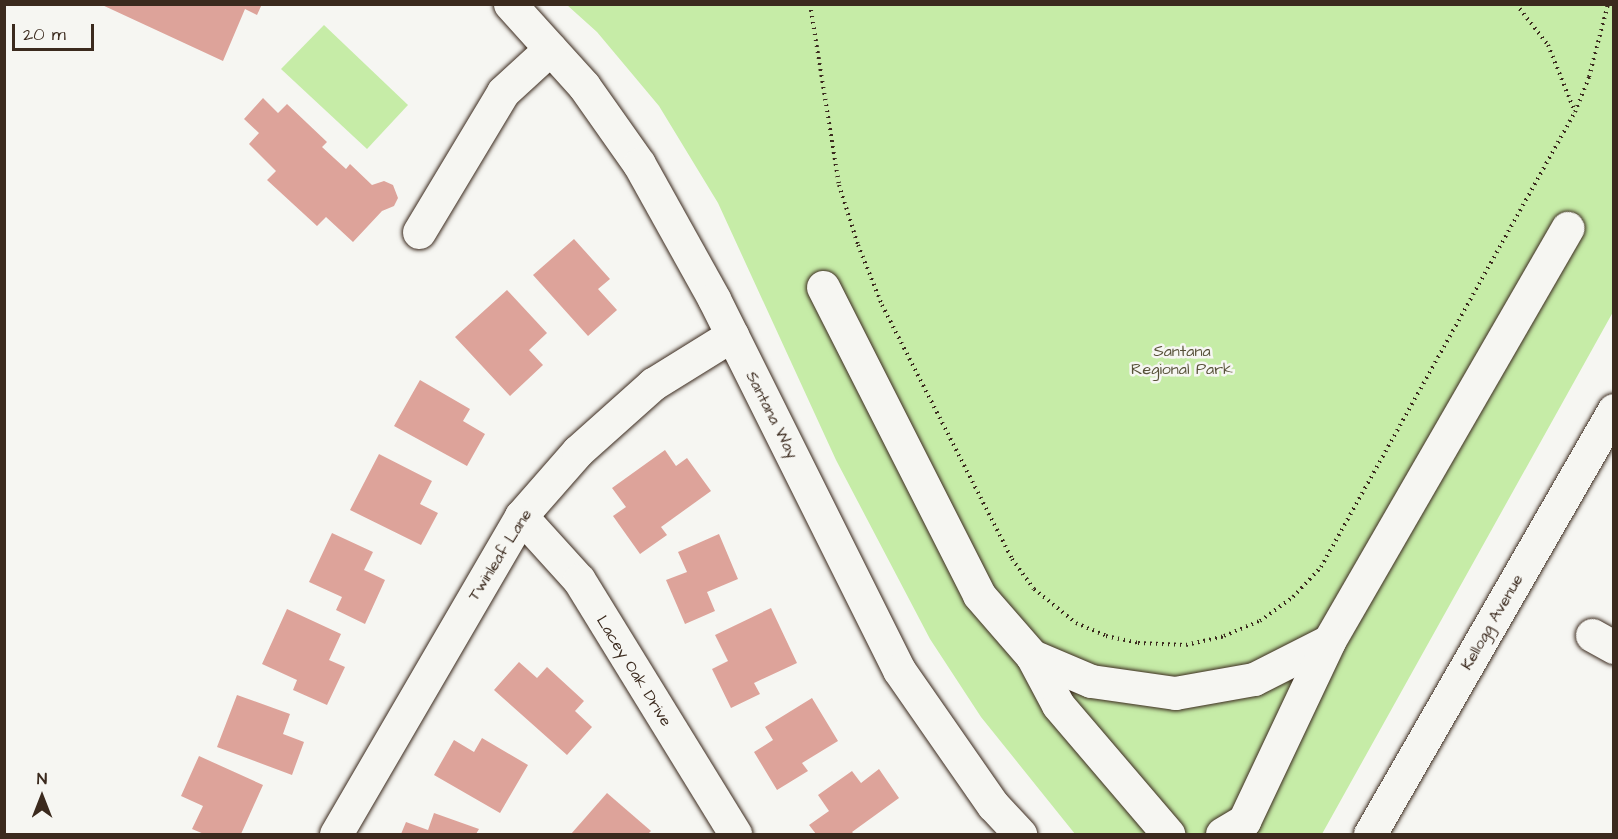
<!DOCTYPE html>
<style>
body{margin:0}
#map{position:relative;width:1618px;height:839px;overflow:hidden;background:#f6f6f2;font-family:"Architects Daughter",sans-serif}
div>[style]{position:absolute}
.green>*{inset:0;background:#c6eca7}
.building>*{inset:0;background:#dda39a}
.path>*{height:4px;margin-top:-2px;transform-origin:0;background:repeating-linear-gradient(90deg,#3b2a1e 0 1.5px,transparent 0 6px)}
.roads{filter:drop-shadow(0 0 2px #3b2a1e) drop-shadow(0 0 2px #3b2a1e)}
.minor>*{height:33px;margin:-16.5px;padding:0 16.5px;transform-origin:16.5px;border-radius:16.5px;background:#f6f6f2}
span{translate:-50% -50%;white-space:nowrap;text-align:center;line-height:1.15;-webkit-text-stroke:5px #f6f6f2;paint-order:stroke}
.park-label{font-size:16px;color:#575139}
.street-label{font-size:16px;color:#3b2a1e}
.frame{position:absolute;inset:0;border:6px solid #3b2a1e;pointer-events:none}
.north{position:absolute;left:12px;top:767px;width:60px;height:60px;-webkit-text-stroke:4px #f6f6f2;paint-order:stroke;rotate:0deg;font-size:16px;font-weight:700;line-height:24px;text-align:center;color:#3b2a1e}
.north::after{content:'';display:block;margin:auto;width:21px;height:27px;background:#3b2a1e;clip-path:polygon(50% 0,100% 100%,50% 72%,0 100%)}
.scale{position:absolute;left:12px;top:24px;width:82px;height:27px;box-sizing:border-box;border:3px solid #3b2a1e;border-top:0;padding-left:8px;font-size:18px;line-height:21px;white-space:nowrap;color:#3b2a1e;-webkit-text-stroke:4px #f6f6f2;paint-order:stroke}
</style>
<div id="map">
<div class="green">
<div style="clip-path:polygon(567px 5px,1613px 5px,1613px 312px,1322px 834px,1075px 834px,981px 717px,930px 639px,836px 460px,718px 203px,659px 106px,597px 32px)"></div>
<div style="clip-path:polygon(324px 25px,408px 105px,367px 149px,281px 69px)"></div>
</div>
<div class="building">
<div style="clip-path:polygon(100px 4px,262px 4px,257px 15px,245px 9px,223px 61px)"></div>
<div style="clip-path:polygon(263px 98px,278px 113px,287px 104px,327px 142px,322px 147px,346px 169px,350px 164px,372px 185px,384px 181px,393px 185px,398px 198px,394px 206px,382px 211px,353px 242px,326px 217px,317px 226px,267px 180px,276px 171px,249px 144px,259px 133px,244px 119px)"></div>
<div style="clip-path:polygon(574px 239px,610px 279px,598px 289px,617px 310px,588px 336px,533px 275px)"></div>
<div style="clip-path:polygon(507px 290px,547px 333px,529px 350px,543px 365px,510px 396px,455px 337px)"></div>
<div style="clip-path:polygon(420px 380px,470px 409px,463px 421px,485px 434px,467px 466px,394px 426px)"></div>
<div style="clip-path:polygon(665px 450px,676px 466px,687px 458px,711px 491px,661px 527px,667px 535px,640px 554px,613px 516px,626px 507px,612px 488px)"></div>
<div style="clip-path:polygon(379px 454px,432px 481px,420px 504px,438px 513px,421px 545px,350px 510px)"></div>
<div style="clip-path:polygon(332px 533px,373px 552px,364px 570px,385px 580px,365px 624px,336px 610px,342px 597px,309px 582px)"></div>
<div style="clip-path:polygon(719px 534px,738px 579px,707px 592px,715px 611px,685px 624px,666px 580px,687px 572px,678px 552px)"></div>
<div style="clip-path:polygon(771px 608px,797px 663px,754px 683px,760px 694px,731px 708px,712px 669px,728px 661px,715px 635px)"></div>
<div style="clip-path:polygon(287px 609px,341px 634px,329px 660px,345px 667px,327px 705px,293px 690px,297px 680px,262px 664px)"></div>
<div style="clip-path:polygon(519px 662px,537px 678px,547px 667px,584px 701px,575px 711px,592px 727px,567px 755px,494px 690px)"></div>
<div style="clip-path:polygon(237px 695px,290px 714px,283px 734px,304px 742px,292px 775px,217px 747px)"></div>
<div style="clip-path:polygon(812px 698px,838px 741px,802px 763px,808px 771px,777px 790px,754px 752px,773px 740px,765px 727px)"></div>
<div style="clip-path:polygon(482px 738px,528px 765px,500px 813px,434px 775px,454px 740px,474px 752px)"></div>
<div style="clip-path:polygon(199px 756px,263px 785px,241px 834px,204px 834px,192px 829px,203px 806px,181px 796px)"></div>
<div style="clip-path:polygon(879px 769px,899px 798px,852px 832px,854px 834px,816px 834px,809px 825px,829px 811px,818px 795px,852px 771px,861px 783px)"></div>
<div style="clip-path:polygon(607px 793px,651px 831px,648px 834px,571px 834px)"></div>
<div style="clip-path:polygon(434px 813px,479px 829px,476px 834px,401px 834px,406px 822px,428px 830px)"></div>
</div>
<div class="path">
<div style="left:810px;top:4px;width:183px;rotate:80.9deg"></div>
<div style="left:839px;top:185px;width:63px;rotate:72.4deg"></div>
<div style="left:858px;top:245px;width:65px;rotate:68.2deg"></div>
<div style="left:882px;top:305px;width:285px;rotate:62.9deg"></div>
<div style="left:1012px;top:559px;width:37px;rotate:54deg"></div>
<div style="left:1034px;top:589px;width:54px;rotate:39deg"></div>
<div style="left:1076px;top:623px;width:33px;rotate:23deg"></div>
<div style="left:1106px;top:636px;width:33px;rotate:12deg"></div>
<div style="left:1138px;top:643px;width:48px;rotate:2.4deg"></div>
<div style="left:1186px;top:645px;width:39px;rotate:-13deg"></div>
<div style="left:1224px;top:636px;width:39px;rotate:-23deg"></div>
<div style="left:1260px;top:621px;width:41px;rotate:-36deg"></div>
<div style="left:1293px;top:597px;width:41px;rotate:-47deg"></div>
<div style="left:1321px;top:567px;width:521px;rotate:-60.83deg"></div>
<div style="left:1575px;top:112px;width:38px;rotate:-68deg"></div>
<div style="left:1589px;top:77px;width:75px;rotate:-75.4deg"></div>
<div style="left:1516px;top:4px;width:52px;rotate:52deg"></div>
<div style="left:1548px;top:45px;width:72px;rotate:68.1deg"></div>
</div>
<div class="roads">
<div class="minor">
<div style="left:510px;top:4px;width:110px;rotate:47.9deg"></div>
<div style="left:584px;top:86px;width:95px;rotate:54.8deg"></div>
<div style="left:639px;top:164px;width:154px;rotate:60.9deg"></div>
<div style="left:714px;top:299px;width:415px;rotate:63.5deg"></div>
<div style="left:899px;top:670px;width:165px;rotate:55.2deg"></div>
<div style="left:993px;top:805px;width:40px;rotate:47deg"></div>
<div style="left:419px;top:232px;width:163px;rotate:-59deg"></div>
<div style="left:503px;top:92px;width:64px;rotate:-42.5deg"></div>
<div style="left:823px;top:287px;width:345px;rotate:63.1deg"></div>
<div style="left:979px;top:595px;width:81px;rotate:49deg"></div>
<div style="left:1032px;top:656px;width:64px;rotate:23deg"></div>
<div style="left:1091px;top:681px;width:85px;rotate:8.1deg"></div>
<div style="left:1175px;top:693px;width:80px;rotate:-10deg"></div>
<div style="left:1254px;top:679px;width:84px;rotate:-26.9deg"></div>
<div style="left:1329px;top:641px;width:477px;rotate:-60deg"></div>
<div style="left:521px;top:516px;width:86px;rotate:47.8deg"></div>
<div style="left:579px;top:580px;width:298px;rotate:58.4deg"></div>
<div style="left:1592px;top:635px;width:25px;rotate:29deg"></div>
<div style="left:1032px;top:656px;width:55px;rotate:62deg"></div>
<div style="left:1058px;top:705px;width:170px;rotate:49.5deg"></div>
<div style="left:336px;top:834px;width:368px;rotate:-59.8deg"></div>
<div style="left:521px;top:516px;width:86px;rotate:-48.8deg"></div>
<div style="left:578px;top:451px;width:101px;rotate:-41.8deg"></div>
<div style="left:653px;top:384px;width:93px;rotate:-31.8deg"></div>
<div style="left:1222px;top:834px;width:26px;rotate:-31deg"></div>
<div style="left:1244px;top:821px;width:199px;rotate:-64.7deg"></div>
<div style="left:1370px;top:834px;width:489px;rotate:-60.1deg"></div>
</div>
</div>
<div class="park-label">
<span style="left:1182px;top:360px">Santana<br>Regional Park</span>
</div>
<div class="street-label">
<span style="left:772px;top:415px;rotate:63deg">Santana Way</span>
<span style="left:500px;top:555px;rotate:-58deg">Twinleaf Lane</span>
<span style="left:1492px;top:622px;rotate:-60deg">Kellogg Avenue</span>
<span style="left:634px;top:671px;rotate:58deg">Lacey Oak Drive</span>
</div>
<div class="frame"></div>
<div class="north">N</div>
<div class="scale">20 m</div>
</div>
